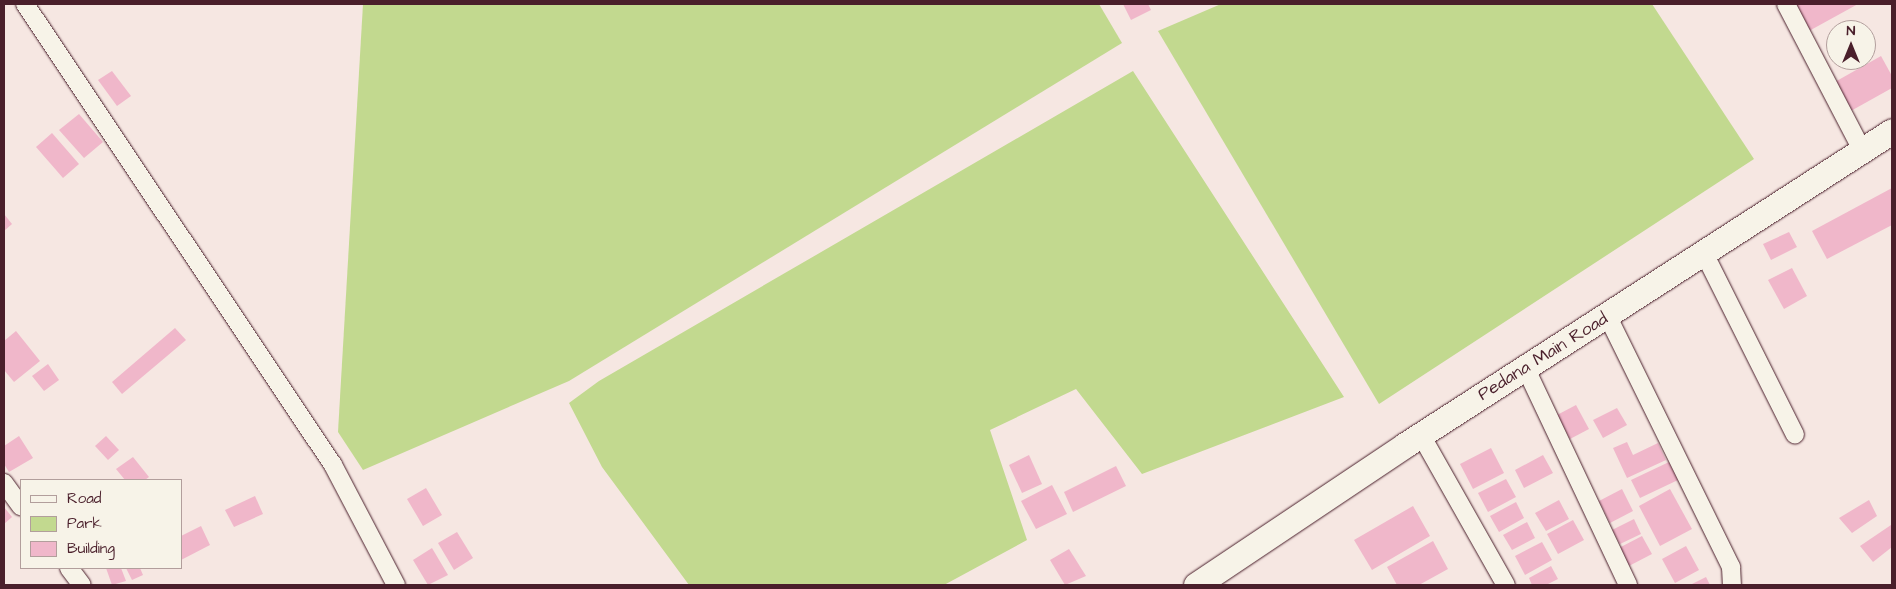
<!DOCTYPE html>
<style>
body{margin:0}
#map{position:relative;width:1896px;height:589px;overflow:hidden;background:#f6e7e2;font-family:"Architects Daughter",sans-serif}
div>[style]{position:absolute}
.green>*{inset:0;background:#c2d98f}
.building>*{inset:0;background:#f0b7ca}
.roads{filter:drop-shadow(0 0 1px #4a1f2b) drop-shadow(0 0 1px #4a1f2b)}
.minor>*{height:18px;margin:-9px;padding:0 9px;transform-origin:9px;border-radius:9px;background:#f7f3e8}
.secondary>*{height:25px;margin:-12.5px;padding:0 12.5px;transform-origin:12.5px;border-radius:12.5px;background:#f7f3e8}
span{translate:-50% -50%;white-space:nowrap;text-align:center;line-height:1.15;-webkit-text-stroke:4px #f7f3e8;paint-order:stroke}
.street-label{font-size:18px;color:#4a1f2b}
.frame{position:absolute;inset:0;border:5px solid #4a1f2b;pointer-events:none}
.legend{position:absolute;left:20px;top:479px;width:162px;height:90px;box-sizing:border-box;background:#f7f3e8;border:1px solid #b29e9c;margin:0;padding:6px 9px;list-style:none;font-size:15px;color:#4a1f2b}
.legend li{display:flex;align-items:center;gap:10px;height:25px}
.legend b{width:25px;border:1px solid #b29e9c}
.north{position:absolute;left:1826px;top:20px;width:50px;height:50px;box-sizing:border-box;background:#f7f3e8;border:1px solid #b29e9c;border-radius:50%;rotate:0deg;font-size:14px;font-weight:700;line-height:20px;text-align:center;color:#4a1f2b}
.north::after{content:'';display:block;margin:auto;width:18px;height:22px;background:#4a1f2b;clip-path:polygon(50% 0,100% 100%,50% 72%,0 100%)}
</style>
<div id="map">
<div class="green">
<div style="clip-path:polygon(363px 4px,1099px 4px,1122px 43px,569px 381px,363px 470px,338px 432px)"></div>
<div style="clip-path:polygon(1221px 4px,1652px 4px,1754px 159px,1379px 404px,1158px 31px)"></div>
<div style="clip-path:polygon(1133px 71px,1344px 397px,1142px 474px,1076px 389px,990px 430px,1027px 540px,944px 585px,689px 585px,602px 467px,569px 403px,599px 381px)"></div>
</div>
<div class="building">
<div style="clip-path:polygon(1123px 4px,1148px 4px,1151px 10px,1131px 20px)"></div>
<div style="clip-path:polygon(1793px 4px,1858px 4px,1809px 31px)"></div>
<div style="clip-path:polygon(1881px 56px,1892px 76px,1892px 88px,1849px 112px,1833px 83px)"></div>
<div style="clip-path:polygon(112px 71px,131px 96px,117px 106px,98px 80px)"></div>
<div style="clip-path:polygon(79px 114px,103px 142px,84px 158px,59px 130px)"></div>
<div style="clip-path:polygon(52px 133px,79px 164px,63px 178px,36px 147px)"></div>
<div style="clip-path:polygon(1892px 188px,1892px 225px,1827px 259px,1812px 231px)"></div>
<div style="clip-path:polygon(4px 214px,12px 224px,4px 231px)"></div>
<div style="clip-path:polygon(1789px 232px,1797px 247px,1771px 260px,1763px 244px)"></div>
<div style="clip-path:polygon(1792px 268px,1807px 296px,1784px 309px,1768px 280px)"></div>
<div style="clip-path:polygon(175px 328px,186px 340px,122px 394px,112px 382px)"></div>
<div style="clip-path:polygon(16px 331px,40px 361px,14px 382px,4px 370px,4px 341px)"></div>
<div style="clip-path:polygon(48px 364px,59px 380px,44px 391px,32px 376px)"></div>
<div style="clip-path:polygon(1576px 405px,1589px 429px,1570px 439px,1557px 415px)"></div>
<div style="clip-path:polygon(1617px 408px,1627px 425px,1603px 438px,1593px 420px)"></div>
<div style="clip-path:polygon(19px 436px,33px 458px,9px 472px,4px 464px,4px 446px)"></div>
<div style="clip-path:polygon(106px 436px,119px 450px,108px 460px,95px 446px)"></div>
<div style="clip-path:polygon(1627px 442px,1633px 455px,1658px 443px,1666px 460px,1627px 478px,1613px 448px)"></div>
<div style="clip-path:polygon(1491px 448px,1504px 473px,1473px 489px,1460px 464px)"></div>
<div style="clip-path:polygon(1029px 455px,1042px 484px,1022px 493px,1009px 465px)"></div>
<div style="clip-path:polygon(1543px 455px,1553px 473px,1524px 488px,1515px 470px)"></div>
<div style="clip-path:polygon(133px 457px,149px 477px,145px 480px,125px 480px,116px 469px)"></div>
<div style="clip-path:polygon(1669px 462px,1678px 480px,1640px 498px,1631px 480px)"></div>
<div style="clip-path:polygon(1116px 466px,1126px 486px,1073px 512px,1064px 492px)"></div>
<div style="clip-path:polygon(1506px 479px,1516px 497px,1488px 512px,1478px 493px)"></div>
<div style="clip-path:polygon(1052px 485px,1067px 514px,1036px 529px,1021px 501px)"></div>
<div style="clip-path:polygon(426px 488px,442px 515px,423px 526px,407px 499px)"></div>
<div style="clip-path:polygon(1622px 489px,1633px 511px,1610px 523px,1599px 501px)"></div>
<div style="clip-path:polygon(1670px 489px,1692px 529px,1660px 546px,1639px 506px)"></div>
<div style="clip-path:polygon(255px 496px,263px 514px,234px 527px,225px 510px)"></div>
<div style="clip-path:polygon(1559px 500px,1569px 519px,1546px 531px,1535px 513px)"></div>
<div style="clip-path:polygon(1869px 500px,1877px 516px,1852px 533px,1839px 518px)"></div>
<div style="clip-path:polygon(1516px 502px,1524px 518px,1499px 532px,1490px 516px)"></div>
<div style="clip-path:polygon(1413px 506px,1430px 536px,1372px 570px,1354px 540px)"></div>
<div style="clip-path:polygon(4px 507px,12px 517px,4px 524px)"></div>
<div style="clip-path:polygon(1634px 519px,1641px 534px,1620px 544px,1612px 530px)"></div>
<div style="clip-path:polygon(1573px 520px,1584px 540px,1558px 554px,1547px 534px)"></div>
<div style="clip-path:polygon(1527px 522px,1535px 538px,1512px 550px,1503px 535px)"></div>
<div style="clip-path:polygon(1891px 525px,1892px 547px,1873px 562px,1860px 546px)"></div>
<div style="clip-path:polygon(201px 526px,210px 545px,181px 560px,181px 536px)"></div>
<div style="clip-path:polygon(457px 532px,473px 558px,454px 570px,438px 543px)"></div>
<div style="clip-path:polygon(1642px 536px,1652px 554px,1627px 567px,1617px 549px)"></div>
<div style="clip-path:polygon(1433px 541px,1448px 569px,1419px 585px,1397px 585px,1387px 567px)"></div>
<div style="clip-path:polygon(1542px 542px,1552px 560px,1525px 575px,1515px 556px)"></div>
<div style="clip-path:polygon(1686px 546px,1699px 570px,1675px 583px,1662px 559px)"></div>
<div style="clip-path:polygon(432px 548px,448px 575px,428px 585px,413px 560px)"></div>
<div style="clip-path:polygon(1069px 549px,1086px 576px,1065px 585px,1050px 560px)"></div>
<div style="clip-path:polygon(1551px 566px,1558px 579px,1546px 585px,1532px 585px,1529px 578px)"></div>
<div style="clip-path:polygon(106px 568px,121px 568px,126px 581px,112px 585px)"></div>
<div style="clip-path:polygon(126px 568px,140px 568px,143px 575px,132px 580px)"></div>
<div style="clip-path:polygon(1706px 577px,1710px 585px,1690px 585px)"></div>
</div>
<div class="roads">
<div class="minor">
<div style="left:25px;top:4px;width:554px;rotate:56.25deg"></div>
<div style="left:333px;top:465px;width:136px;rotate:62.3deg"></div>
<div style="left:1786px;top:4px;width:165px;rotate:62.5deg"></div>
<div style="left:1704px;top:253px;width:203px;rotate:63.4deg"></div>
<div style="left:1608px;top:317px;width:279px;rotate:63.8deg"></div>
<div style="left:1731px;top:567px;width:18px;rotate:87deg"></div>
<div style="left:1526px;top:369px;width:239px;rotate:64.7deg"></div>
<div style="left:1421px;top:435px;width:172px;rotate:60.5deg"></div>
<div style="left:4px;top:483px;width:29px;rotate:54deg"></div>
<div style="left:69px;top:568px;width:21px;rotate:53deg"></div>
</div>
<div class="secondary">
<div style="left:1196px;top:585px;width:252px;rotate:-33.8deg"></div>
<div style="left:1405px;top:445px;width:579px;rotate:-32.81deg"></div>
</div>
</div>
<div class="street-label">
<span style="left:1543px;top:357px;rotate:-32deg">Pedana Main Road</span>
</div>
<div class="frame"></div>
<ul class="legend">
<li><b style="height:6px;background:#f7f3e8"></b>Road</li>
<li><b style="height:14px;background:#c2d98f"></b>Park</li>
<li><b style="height:14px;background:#f0b7ca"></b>Building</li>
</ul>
<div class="north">N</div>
</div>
